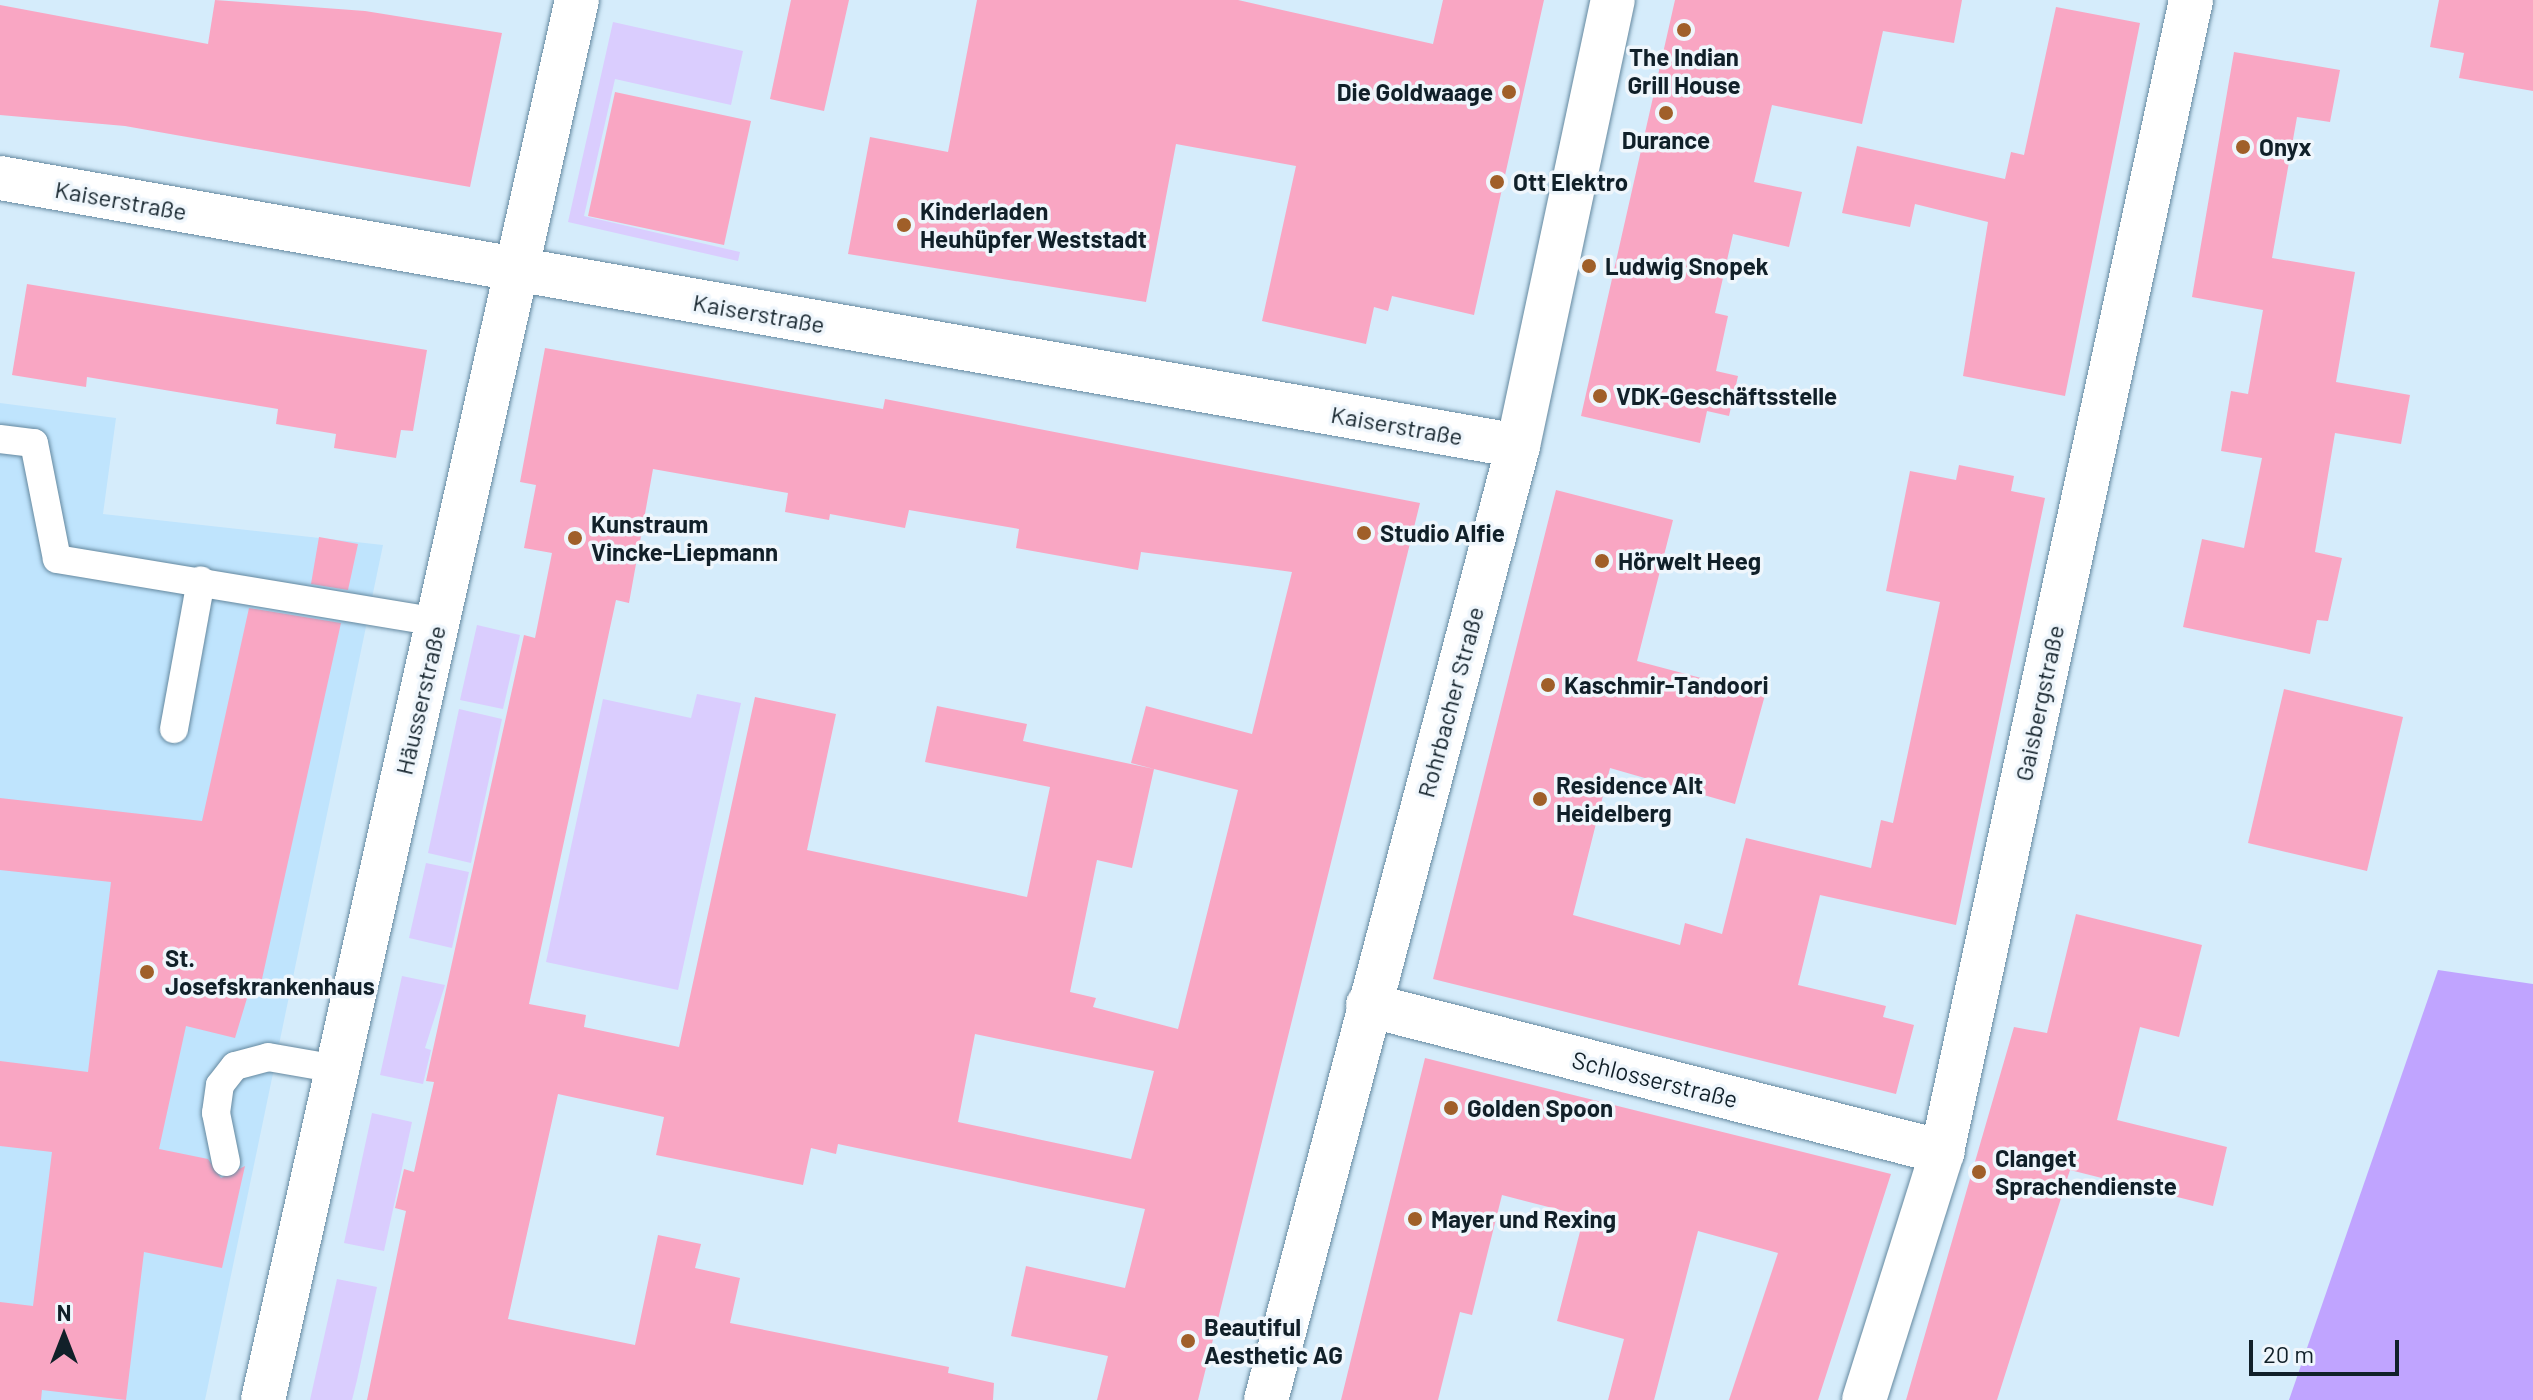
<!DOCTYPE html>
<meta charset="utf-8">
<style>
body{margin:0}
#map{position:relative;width:2533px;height:1400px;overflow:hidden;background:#d5ecfb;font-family:Barlow,sans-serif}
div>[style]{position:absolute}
.built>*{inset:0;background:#bfe4fd}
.green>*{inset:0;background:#dacdfe}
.forest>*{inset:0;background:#c0a4ff}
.building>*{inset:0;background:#f9a6c3}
.roads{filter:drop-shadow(0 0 2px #64889f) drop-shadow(0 0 2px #64889f)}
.service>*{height:28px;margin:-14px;padding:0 14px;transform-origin:14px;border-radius:14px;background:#fff}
.minor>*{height:44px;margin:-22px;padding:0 22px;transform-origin:22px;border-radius:22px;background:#fff}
.secondary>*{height:44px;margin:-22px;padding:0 22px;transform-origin:22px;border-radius:22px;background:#fff}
.dots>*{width:22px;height:22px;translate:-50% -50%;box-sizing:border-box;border:4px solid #eff6fc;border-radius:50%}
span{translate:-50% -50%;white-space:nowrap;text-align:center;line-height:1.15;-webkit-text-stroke:7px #eff6fc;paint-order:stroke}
.poi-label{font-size:24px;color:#112029;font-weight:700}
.right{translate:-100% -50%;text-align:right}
.left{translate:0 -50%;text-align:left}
.street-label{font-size:24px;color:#112029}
.north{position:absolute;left:24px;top:1296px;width:80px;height:80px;-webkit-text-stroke:6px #eff6fc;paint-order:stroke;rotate:0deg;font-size:22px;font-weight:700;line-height:32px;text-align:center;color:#112029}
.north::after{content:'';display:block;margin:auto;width:28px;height:36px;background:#112029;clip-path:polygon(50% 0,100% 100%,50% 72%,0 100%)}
.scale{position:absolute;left:2249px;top:1340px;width:150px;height:36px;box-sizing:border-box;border:4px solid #112029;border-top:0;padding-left:10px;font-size:24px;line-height:28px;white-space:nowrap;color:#112029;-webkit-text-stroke:6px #eff6fc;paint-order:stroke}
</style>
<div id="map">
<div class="built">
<div style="clip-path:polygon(0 403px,116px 418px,103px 514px,383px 545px,205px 1400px,0 1400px)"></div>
</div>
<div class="green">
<div style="clip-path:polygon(613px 22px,743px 51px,731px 105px,615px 79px,584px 216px,740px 252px,738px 261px,568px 222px)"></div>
<div style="clip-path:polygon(477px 625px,520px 635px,503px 709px,460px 700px)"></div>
<div style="clip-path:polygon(697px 694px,741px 703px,678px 990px,546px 962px,603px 699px,691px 718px)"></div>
<div style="clip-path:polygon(459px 709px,502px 719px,471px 863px,428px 853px)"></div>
<div style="clip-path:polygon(426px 863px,469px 872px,452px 948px,409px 938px)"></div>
<div style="clip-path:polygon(402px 976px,445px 985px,425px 1048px,431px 1050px,423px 1084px,380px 1075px)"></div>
<div style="clip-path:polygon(372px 1113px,412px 1122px,384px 1251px,344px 1243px)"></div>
<div style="clip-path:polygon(337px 1279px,377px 1287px,357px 1380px,352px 1400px,310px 1400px)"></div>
</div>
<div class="forest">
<div style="clip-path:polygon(2438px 970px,2533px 984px,2533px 1400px,2289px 1400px)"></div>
</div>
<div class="building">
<div style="clip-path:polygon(215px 0,365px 11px,502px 33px,470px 187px,125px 126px,0 115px,0 5px,208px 44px)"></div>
<div style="clip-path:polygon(791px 0,849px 0,824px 111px,770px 99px)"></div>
<div style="clip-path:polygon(977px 0,1238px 0,1433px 44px,1443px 0,1544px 0,1474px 315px,1392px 296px,1388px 311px,1374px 307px,1366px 344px,1262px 321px,1296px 166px,1176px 144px,1146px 302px,848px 254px,870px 137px,948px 152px)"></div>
<div style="clip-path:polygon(1675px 0,1962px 0,1954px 43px,1883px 31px,1862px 124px,1772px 105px,1754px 182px,1802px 192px,1789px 247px,1733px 234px,1715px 313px,1728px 316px,1716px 371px,1738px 376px,1729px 416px,1707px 411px,1700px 443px,1581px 416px)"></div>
<div style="clip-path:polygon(2439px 0,2533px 0,2533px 91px,2459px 78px,2464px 53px,2430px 47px)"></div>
<div style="clip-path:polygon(2056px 7px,2140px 23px,2065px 396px,1963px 376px,1988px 222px,1915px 204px,1910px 227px,1842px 213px,1857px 146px,2005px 179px,2011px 152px,2024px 155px)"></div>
<div style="clip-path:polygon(2234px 52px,2340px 70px,2330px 122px,2297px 117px,2272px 258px,2355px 272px,2336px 382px,2410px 395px,2401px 444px,2335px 433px,2315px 552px,2342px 558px,2328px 621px,2317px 620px,2310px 654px,2183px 627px,2202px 539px,2244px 548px,2262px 458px,2221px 451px,2231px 391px,2248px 394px,2263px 310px,2192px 297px)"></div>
<div style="clip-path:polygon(615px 92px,751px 121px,724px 245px,588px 216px)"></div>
<div style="clip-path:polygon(27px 284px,427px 350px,413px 431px,401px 430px,396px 458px,334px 448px,336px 434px,276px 424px,278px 409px,87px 377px,86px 387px,12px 375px)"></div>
<div style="clip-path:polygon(evenodd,545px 348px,883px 409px,885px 399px,1420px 503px,1198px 1400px,1097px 1400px,1108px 1356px,1011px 1336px,1026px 1266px,1125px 1288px,1145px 1209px,838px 1144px,836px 1154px,811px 1148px,803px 1185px,656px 1155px,664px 1117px,558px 1094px,508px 1319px,635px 1345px,658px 1235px,701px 1244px,695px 1268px,740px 1278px,730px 1323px,949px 1367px,948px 1373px,994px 1383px,993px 1400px,367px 1400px,406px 1211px,395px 1208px,404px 1169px,414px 1172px,434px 1082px,426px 1081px,524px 635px,535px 638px,552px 553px,524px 548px,536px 485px,520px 482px,545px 348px,653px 469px,788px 493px,785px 512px,829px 520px,830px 514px,905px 528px,909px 510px,1019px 529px,1016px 548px,1138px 570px,1141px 552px,1292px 572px,1252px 734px,1146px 706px,1131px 763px,1154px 769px,1023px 741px,1027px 724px,937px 706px,925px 762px,1050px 787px,1027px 897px,807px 850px,836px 714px,755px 697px,679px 1047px,584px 1027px,586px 1015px,529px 1004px,616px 600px,629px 603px,653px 469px,545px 348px,1154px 769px,1238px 790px,1178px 1029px,1093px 1007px,1096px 998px,1070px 992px,1097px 860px,1132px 868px,1154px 769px,545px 348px,975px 1034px,1154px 1071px,1131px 1159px,958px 1122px,975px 1034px)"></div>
<div style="clip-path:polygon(1959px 465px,2014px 476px,2011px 491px,2045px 498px,1956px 925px,1820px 895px,1798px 985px,1886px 1006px,1883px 1017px,1914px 1025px,1896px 1094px,1433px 979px,1556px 490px,1673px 520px,1637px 661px,1765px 695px,1735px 804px,1610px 768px,1573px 915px,1680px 945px,1685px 923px,1722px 934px,1746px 838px,1871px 868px,1881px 820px,1893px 823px,1940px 602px,1886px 591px,1910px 471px,1956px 480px)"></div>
<div style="clip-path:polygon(319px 537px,358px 544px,348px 590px,311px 584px)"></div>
<div style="clip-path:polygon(249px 608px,341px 623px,260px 988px,251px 985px,235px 1038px,186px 1026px,159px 1149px,208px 1159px,221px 1178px,245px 1166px,222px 1268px,144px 1252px,126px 1400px,42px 1390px,41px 1400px,0 1400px,0 1302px,33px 1306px,52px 1152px,0 1146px,0 1061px,88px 1072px,111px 882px,0 870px,0 798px,202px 821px)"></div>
<div style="clip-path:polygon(2284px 689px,2403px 717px,2367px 871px,2248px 843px)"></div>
<div style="clip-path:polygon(2076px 914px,2202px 945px,2179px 1037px,2140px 1027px,2117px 1120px,2227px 1147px,2213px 1206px,2070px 1170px,1997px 1400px,1906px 1400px,2014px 1027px,2047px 1033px)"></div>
<div style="clip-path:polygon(1425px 1058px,1891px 1174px,1818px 1400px,1729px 1400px,1778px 1253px,1698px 1231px,1654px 1400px,1608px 1400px,1624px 1339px,1557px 1321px,1584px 1216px,1502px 1195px,1472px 1315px,1460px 1312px,1438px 1400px,1341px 1400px)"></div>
</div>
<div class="roads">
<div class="service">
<div style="left:0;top:439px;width:34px;rotate:7deg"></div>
<div style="left:34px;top:443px;width:118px;rotate:78.8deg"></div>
<div style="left:57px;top:559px;width:385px;rotate:9.4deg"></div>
<div style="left:174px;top:729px;width:151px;rotate:-79.7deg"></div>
<div style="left:226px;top:1162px;width:50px;rotate:-101.5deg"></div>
<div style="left:216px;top:1113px;width:28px;rotate:-82deg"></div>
<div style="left:220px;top:1085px;width:24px;rotate:-52deg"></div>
<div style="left:235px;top:1066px;width:34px;rotate:-15deg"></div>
<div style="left:268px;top:1057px;width:70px;rotate:9.9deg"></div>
</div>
<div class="minor">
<div style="left:0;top:178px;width:1541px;rotate:10.01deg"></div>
<div style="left:1368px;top:1005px;width:593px;rotate:14.36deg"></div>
<div style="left:263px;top:1400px;width:1435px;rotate:-77.36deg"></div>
<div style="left:1864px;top:1400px;width:260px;rotate:-72.5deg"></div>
<div style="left:1942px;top:1152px;width:1179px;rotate:-77.8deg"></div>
</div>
<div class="secondary">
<div style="left:1266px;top:1400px;width:987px;rotate:-75.2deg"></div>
<div style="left:1518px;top:446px;width:456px;rotate:-78deg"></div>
</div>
</div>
<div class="dots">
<div style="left:1684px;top:30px;background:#a05f29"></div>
<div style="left:1509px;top:92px;background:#a05f29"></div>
<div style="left:1666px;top:113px;background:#a05f29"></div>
<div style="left:2243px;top:147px;background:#a05f29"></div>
<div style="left:1497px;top:182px;background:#a05f29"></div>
<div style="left:904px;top:225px;background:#a05f29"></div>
<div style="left:1589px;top:266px;background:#a05f29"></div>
<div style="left:1600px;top:396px;background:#a05f29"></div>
<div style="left:1364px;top:533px;background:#a05f29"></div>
<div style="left:575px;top:538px;background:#a05f29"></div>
<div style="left:1602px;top:561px;background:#a05f29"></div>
<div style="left:1548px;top:685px;background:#a05f29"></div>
<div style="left:1540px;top:799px;background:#a05f29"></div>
<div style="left:147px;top:972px;background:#a05f29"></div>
<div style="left:1451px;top:1108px;background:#a05f29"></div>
<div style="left:1979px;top:1172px;background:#a05f29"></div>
<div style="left:1415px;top:1219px;background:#a05f29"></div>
<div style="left:1188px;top:1341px;background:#a05f29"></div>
</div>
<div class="poi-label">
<span style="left:1684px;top:71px">The Indian<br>Grill House</span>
<span class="right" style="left:1493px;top:92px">Die Goldwaage</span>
<span style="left:1666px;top:140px">Durance</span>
<span class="left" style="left:2259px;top:147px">Onyx</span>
<span class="left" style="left:1513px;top:182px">Ott Elektro</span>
<span class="left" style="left:920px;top:225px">Kinderladen<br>Heuhüpfer Weststadt</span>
<span class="left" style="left:1605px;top:266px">Ludwig Snopek</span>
<span class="left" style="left:1616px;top:396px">VDK-Geschäftsstelle</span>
<span class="left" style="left:591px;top:538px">Kunstraum<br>Vincke-Liepmann</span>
<span class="left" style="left:1380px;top:533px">Studio Alfie</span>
<span class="left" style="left:1618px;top:561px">Hörwelt Heeg</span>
<span class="left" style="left:1564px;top:685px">Kaschmir-Tandoori</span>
<span class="left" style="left:1556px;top:799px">Residence Alt<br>Heidelberg</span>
<span class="left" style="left:165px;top:972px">St.<br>Josefskrankenhaus</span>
<span class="left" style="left:1467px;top:1108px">Golden Spoon</span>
<span class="left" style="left:1995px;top:1172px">Clanget<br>Sprachendienste</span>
<span class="left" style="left:1431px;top:1219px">Mayer und Rexing</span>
<span class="left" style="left:1204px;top:1341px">Beautiful<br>Aesthetic AG</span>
</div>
<div class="street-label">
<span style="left:121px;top:200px;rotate:10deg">Kaiserstraße</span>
<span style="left:759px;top:313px;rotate:10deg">Kaiserstraße</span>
<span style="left:1397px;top:425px;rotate:10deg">Kaiserstraße</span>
<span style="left:420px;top:700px;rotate:-77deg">Häusserstraße</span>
<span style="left:1450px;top:702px;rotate:-75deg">Rohrbacher Straße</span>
<span style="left:2039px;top:703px;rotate:-78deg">Gaisbergstraße</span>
<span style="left:1655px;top:1079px;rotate:14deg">Schlosserstraße</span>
</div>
<div class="north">N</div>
<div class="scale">20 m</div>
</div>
